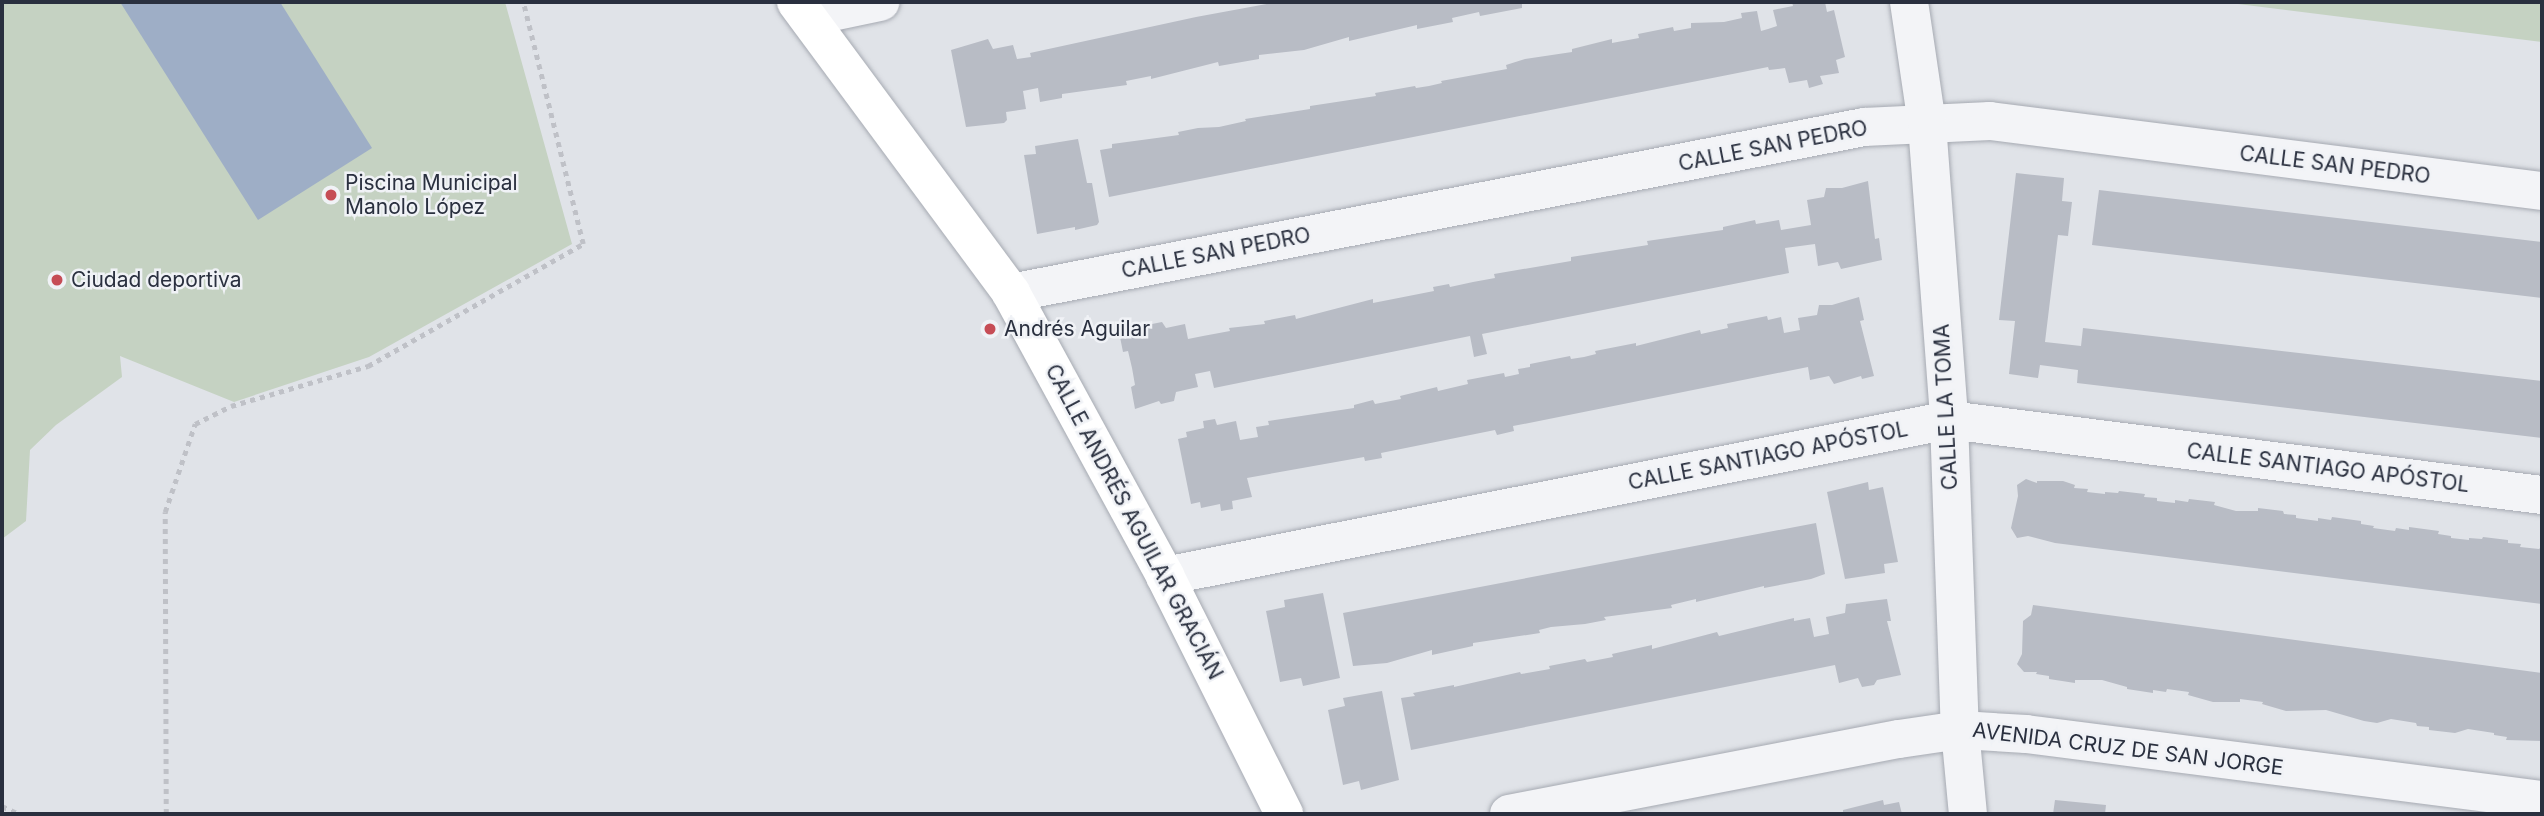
<!DOCTYPE html>
<meta charset="utf-8">
<style>
body{margin:0}
#map{position:relative;width:2544px;height:816px;overflow:hidden;background:#e0e3e8;font-family:Inter,sans-serif}
div>[style]{position:absolute}
.green>*{inset:0;background:#c5d2c2}
.water>*{inset:0;background:#9eaec6}
.building>*{inset:0;background:#b8bcc5}
.path>*{height:4.5px;margin-top:-2.25px;transform-origin:0;background:repeating-linear-gradient(90deg,#bfc1c7 0 5px,transparent 0 10px)}
.roads{filter:drop-shadow(0 0 2px #a6aab2) drop-shadow(0 0 2px #a6aab2)}
.minor>*{height:38px;margin:-19px;padding:0 19px;transform-origin:19px;border-radius:19px;background:#f3f4f7}
.tertiary>*{height:38px;margin:-19px;padding:0 19px;transform-origin:19px;border-radius:19px;background:#f3f4f7}
.secondary>*{height:38px;margin:-19px;padding:0 19px;transform-origin:19px;border-radius:19px;background:#fff}
.dots>*{width:19px;height:19px;translate:-50% -50%;box-sizing:border-box;border:4px solid #f0f2f6;border-radius:50%}
span{translate:-50% -50%;white-space:nowrap;text-align:center;line-height:1.15;-webkit-text-stroke:5px #f0f2f6;paint-order:stroke}
.street-label{font-size:21px;color:#2a303f}
.poi-label{font-size:21px;color:#2a303f}
.left{translate:0 -50%;text-align:left}
.frame{position:absolute;inset:0;border:4px solid #2a303f;pointer-events:none}
</style>
<div id="map">
<div class="green">
<div style="clip-path:polygon(2px 2px,505px 2px,572px 244px,369px 357px,234px 402px,120px 356px,122px 377px,56px 425px,30px 450px,26px 521px,2px 539px)"></div>
<div style="clip-path:polygon(2222px 2px,2542px 2px,2542px 42px)"></div>
</div>
<div class="water">
<div style="clip-path:polygon(120px 2px,280px 2px,372px 148px,258px 220px)"></div>
</div>
<div class="building">
<div style="clip-path:polygon(1278px 2px,1522px 2px,1522px 8px,1480px 16px,1479px 12px,1452px 18px,1453px 22px,1417px 29px,1417px 25px,1349px 41px,1349px 37px,1304px 50px,1259px 55px,1259px 59px,1219px 66px,1218px 62px,1151px 79px,1151px 76px,1126px 81px,1127px 85px,1062px 94px,1062px 98px,1040px 102px,1038px 88px,1023px 91px,1026px 109px,1006px 112px,1007px 120px,1004px 123px,966px 127px,951px 50px,988px 39px,993px 49px,1013px 45px,1017px 59px,1031px 57px,1030px 53px,1196px 17px)"></div>
<div style="clip-path:polygon(1792px 2px,1825px 2px,1827px 12px,1834px 10px,1845px 57px,1836px 60px,1839px 73px,1820px 76px,1823px 84px,1809px 88px,1807px 80px,1789px 83px,1785px 68px,1769px 70px,1768px 67px,1109px 197px,1100px 150px,1112px 148px,1112px 144px,1179px 135px,1178px 132px,1198px 128px,1219px 127px,1246px 121px,1245px 119px,1310px 109px,1310px 106px,1376px 96px,1375px 93px,1415px 86px,1416px 88px,1429px 86px,1442px 83px,1441px 81px,1507px 69px,1506px 65px,1525px 59px,1572px 52px,1572px 49px,1612px 39px,1612px 43px,1639px 38px,1638px 34px,1673px 27px,1674px 31px,1691px 28px,1691px 23px,1724px 22px,1742px 18px,1741px 13px,1757px 11px,1761px 31px,1768px 29px,1777px 26px,1773px 10px,1793px 6px)"></div>
<div style="clip-path:polygon(1078px 139px,1087px 183px,1092px 183px,1099px 222px,1097px 225px,1075px 230px,1075px 227px,1037px 234px,1024px 155px,1036px 154px,1035px 146px)"></div>
<div style="clip-path:polygon(2016px 173px,2064px 178px,2062px 201px,2072px 202px,2068px 236px,2058px 235px,2045px 342px,2081px 346px,2083px 328px,2542px 381px,2542px 438px,2077px 383px,2078px 370px,2040px 365px,2038px 378px,2009px 374px,2015px 321px,1999px 320px)"></div>
<div style="clip-path:polygon(1868px 181px,1875px 239px,1879px 238px,1882px 260px,1841px 269px,1838px 262px,1818px 266px,1815px 244px,1785px 248px,1789px 273px,1482px 334px,1487px 354px,1474px 357px,1470px 336px,1214px 388px,1210px 371px,1195px 374px,1198px 387px,1176px 392px,1174px 401px,1161px 404px,1159px 401px,1135px 409px,1131px 387px,1135px 385px,1132px 368px,1128px 351px,1123px 352px,1119px 332px,1145px 330px,1147px 325px,1162px 322px,1166px 328px,1185px 324px,1188px 339px,1203px 336px,1230px 331px,1229px 328px,1265px 324px,1264px 321px,1295px 315px,1296px 319px,1373px 299px,1373px 303px,1434px 291px,1433px 287px,1449px 284px,1450px 287px,1473px 282px,1495px 278px,1494px 274px,1571px 261px,1571px 257px,1648px 245px,1647px 241px,1723px 230px,1723px 227px,1755px 220px,1756px 224px,1779px 220px,1781px 230px,1811px 225px,1807px 200px,1824px 197px,1826px 188px,1842px 188px)"></div>
<div style="clip-path:polygon(2099px 190px,2542px 242px,2542px 298px,2092px 245px)"></div>
<div style="clip-path:polygon(1859px 297px,1864px 320px,1860px 321px,1874px 376px,1862px 379px,1861px 376px,1834px 384px,1829px 376px,1810px 380px,1808px 367px,1529px 423px,1513px 426px,1514px 431px,1497px 435px,1495px 430px,1381px 453px,1382px 458px,1365px 461px,1364px 457px,1247px 478px,1252px 497px,1232px 501px,1233px 509px,1221px 511px,1220px 504px,1201px 508px,1200px 502px,1191px 504px,1178px 439px,1187px 437px,1186px 432px,1204px 428px,1203px 421px,1215px 419px,1217px 425px,1236px 421px,1240px 440px,1258px 437px,1256px 427px,1269px 425px,1268px 421px,1354px 408px,1354px 405px,1373px 400px,1375px 404px,1401px 399px,1400px 396px,1437px 387px,1438px 391px,1468px 384px,1467px 380px,1504px 373px,1505px 377px,1519px 374px,1518px 369px,1530px 367px,1530px 364px,1570px 356px,1571px 359px,1584px 357px,1596px 354px,1595px 351px,1636px 343px,1636px 346px,1700px 330px,1701px 334px,1728px 328px,1727px 324px,1767px 316px,1768px 320px,1781px 317px,1784px 333px,1800px 330px,1798px 318px,1817px 315px,1819px 305px,1832px 305px)"></div>
<div style="clip-path:polygon(2026px 479px,2037px 483px,2037px 481px,2063px 481px,2075px 485px,2074px 488px,2088px 489px,2087px 492px,2105px 494px,2105px 492px,2118px 493px,2119px 491px,2145px 494px,2144px 497px,2157px 498px,2157px 501px,2175px 503px,2175px 500px,2188px 502px,2189px 499px,2215px 502px,2214px 505px,2236px 511px,2258px 511px,2258px 508px,2283px 511px,2284px 514px,2296px 515px,2296px 518px,2318px 521px,2318px 518px,2331px 520px,2332px 517px,2361px 521px,2361px 524px,2374px 526px,2373px 528px,2395px 531px,2396px 528px,2409px 530px,2409px 527px,2439px 531px,2438px 534px,2451px 536px,2451px 538px,2469px 540px,2469px 538px,2482px 539px,2483px 537px,2508px 540px,2508px 543px,2521px 544px,2520px 547px,2539px 549px,2542px 546px,2542px 604px,2055px 543px,2028px 536px,2017px 538px,2011px 528px,2018px 496px,2017px 485px)"></div>
<div style="clip-path:polygon(1868px 482px,1869px 490px,1883px 487px,1898px 562px,1884px 564px,1885px 573px,1845px 579px,1827px 492px)"></div>
<div style="clip-path:polygon(1816px 523px,1825px 574px,1811px 579px,1764px 588px,1764px 586px,1696px 602px,1696px 599px,1671px 605px,1672px 608px,1604px 617px,1606px 620px,1585px 624px,1551px 627px,1539px 630px,1540px 633px,1473px 643px,1473px 646px,1432px 655px,1432px 650px,1387px 663px,1353px 666px,1343px 613px)"></div>
<div style="clip-path:polygon(1323px 593px,1340px 678px,1303px 686px,1301px 678px,1280px 682px,1266px 611px,1285px 607px,1284px 600px)"></div>
<div style="clip-path:polygon(1887px 599px,1891px 621px,1887px 621px,1901px 675px,1877px 680px,1874px 685px,1862px 687px,1858px 678px,1839px 683px,1835px 665px,1411px 750px,1401px 698px,1415px 696px,1413px 693px,1454px 685px,1454px 687px,1520px 672px,1521px 674px,1550px 669px,1549px 666px,1585px 659px,1587px 662px,1613px 657px,1612px 654px,1652px 645px,1652px 649px,1717px 632px,1719px 636px,1794px 618px,1794px 621px,1810px 618px,1814px 637px,1829px 634px,1826px 617px,1845px 613px,1846px 604px)"></div>
<div style="clip-path:polygon(2033px 605px,2542px 673px,2542px 741px,2506px 740px,2507px 737px,2494px 735px,2494px 733px,2468px 729px,2455px 733px,2429px 730px,2429px 727px,2417px 726px,2416px 723px,2391px 719px,2377px 723px,2364px 721px,2326px 710px,2286px 711px,2262px 704px,2263px 702px,2240px 699px,2240px 702px,2213px 702px,2188px 695px,2189px 692px,2167px 689px,2166px 692px,2153px 690px,2153px 693px,2127px 689px,2127px 687px,2102px 680px,2075px 680px,2075px 683px,2049px 679px,2049px 676px,2036px 674px,2037px 672px,2024px 672px,2017px 664px,2022px 654px,2023px 621px,2031px 615px)"></div>
<div style="clip-path:polygon(1382px 691px,1399px 780px,1361px 790px,1359px 781px,1343px 785px,1328px 710px,1345px 706px,1343px 698px)"></div>
<div style="clip-path:polygon(1883px 800px,1884px 805px,1899px 802px,1902px 814px,1843px 814px,1843px 810px)"></div>
<div style="clip-path:polygon(2055px 800px,2106px 805px,2105px 814px,2053px 814px)"></div>
</div>
<div class="path">
<div style="left:2px;top:806px;width:19px;rotate:25deg"></div>
<div style="left:166px;top:814px;width:302px;rotate:-90.2deg"></div>
<div style="left:165px;top:512px;width:93px;rotate:-71.2deg"></div>
<div style="left:195px;top:424px;width:40px;rotate:-26.6deg"></div>
<div style="left:231px;top:406px;width:143px;rotate:-16.3deg"></div>
<div style="left:368px;top:366px;width:247px;rotate:-29.6deg"></div>
<div style="left:583px;top:244px;width:249px;rotate:-103.9deg"></div>
</div>
<div class="roads">
<div class="minor">
<div style="left:808px;top:17px;width:74px;rotate:-11.8deg"></div>
<div style="left:1011px;top:293px;width:869px;rotate:-11.01deg"></div>
<div style="left:1864px;top:127px;width:126px;rotate:-2.7deg"></div>
<div style="left:1990px;top:121px;width:556px;rotate:7.23deg"></div>
<div style="left:1165px;top:576px;width:799px;rotate:-11.25deg"></div>
<div style="left:1949px;top:420px;width:598px;rotate:7.21deg"></div>
<div style="left:1509px;top:814px;width:397px;rotate:-10.9deg"></div>
<div style="left:1899px;top:739px;width:62px;rotate:-8.4deg"></div>
<div style="left:1960px;top:730px;width:66px;rotate:3.5deg"></div>
<div style="left:2026px;top:734px;width:520px;rotate:7.29deg"></div>
</div>
<div class="tertiary">
<div style="left:1909px;top:2px;width:123px;rotate:81.6deg"></div>
<div style="left:1927px;top:124px;width:297px;rotate:85.7deg"></div>
<div style="left:1949px;top:420px;width:310px;rotate:88deg"></div>
<div style="left:1960px;top:730px;width:84px;rotate:84.6deg"></div>
</div>
<div class="secondary">
<div style="left:796px;top:2px;width:362px;rotate:53.5deg"></div>
<div style="left:1011px;top:293px;width:322px;rotate:61.4deg"></div>
<div style="left:1165px;top:576px;width:266px;rotate:63.4deg"></div>
</div>
</div>
<div class="dots">
<div style="left:331px;top:195px;background:#c64d56"></div>
<div style="left:57px;top:280px;background:#c64d56"></div>
<div style="left:990px;top:329px;background:#c64d56"></div>
</div>
<div class="street-label">
<span style="left:1773px;top:146px;rotate:-11deg">CALLE SAN PEDRO</span>
<span style="left:2335px;top:165px;rotate:7deg">CALLE SAN PEDRO</span>
<span style="left:1216px;top:253px;rotate:-11deg">CALLE SAN PEDRO</span>
<span style="left:1946px;top:407px;rotate:-93deg">CALLE LA TOMA</span>
<span style="left:1768px;top:456px;rotate:-11deg">CALLE SANTIAGO APÓSTOL</span>
<span style="left:2328px;top:468px;rotate:7deg">CALLE SANTIAGO APÓSTOL</span>
<span style="left:1134px;top:522px;rotate:62deg">CALLE ANDRÉS AGUILAR GRACIÁN</span>
<span style="left:2128px;top:749px;rotate:7deg">AVENIDA CRUZ DE SAN JORGE</span>
</div>
<div class="poi-label">
<span class="left" style="left:345px;top:195px">Piscina Municipal<br>Manolo López</span>
<span class="left" style="left:71px;top:280px">Ciudad deportiva</span>
<span class="left" style="left:1004px;top:329px">Andrés Aguilar</span>
</div>
<div class="frame"></div>
</div>
